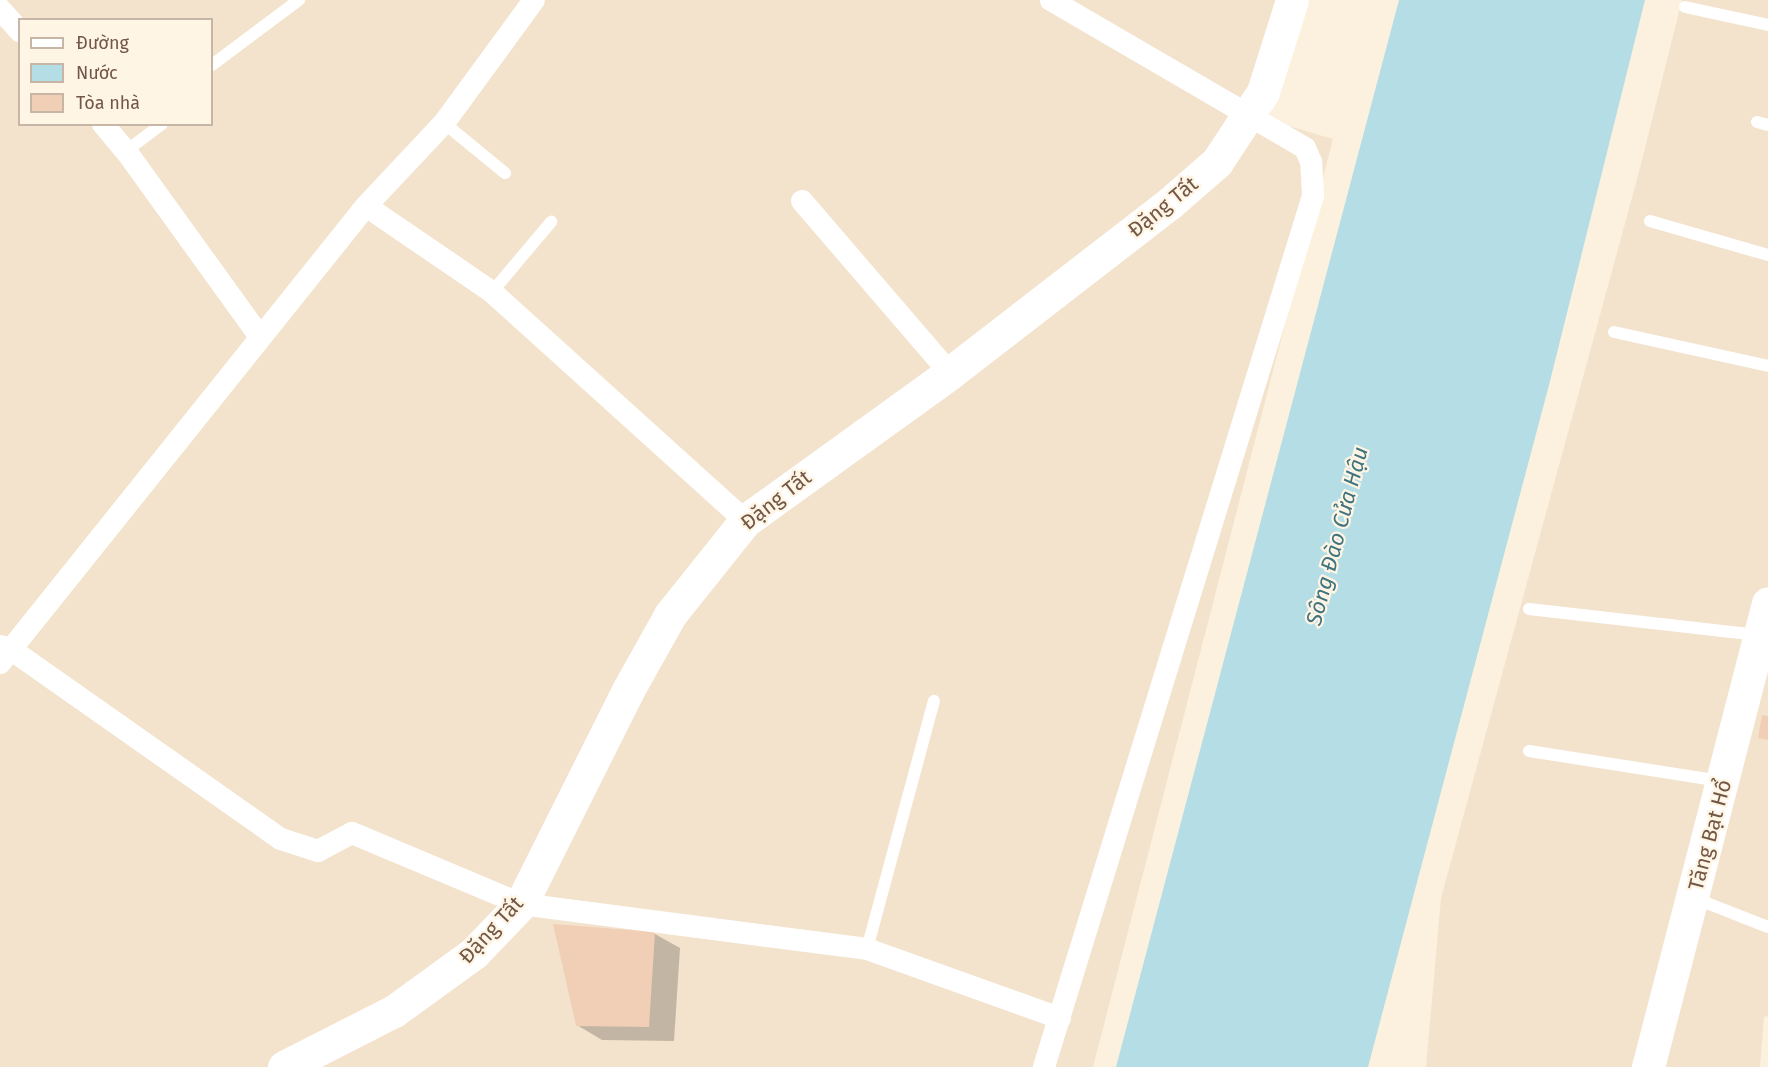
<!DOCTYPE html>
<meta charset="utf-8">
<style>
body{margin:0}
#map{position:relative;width:1768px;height:1067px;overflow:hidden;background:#fcf1de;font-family:"Fira Sans",sans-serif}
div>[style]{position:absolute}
.residential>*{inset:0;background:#f3e3cd}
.water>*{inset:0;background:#b4dde5}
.shadow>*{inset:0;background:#0003}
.building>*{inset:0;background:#f1cfb6}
.lane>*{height:12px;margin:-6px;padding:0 6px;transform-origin:6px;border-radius:6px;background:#fff}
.street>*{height:22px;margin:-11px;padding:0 11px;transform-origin:11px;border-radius:11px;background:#fff}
.secondary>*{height:33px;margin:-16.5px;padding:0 16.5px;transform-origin:16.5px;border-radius:16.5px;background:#fff}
span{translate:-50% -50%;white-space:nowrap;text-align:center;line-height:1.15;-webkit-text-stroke:4.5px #fff5e4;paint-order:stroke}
.street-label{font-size:21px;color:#725747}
.water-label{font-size:22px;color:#3e737f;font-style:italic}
.legend{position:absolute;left:18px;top:18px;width:195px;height:108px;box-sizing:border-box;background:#fff5e4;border:2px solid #c7b6a5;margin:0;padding:8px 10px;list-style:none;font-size:18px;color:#725747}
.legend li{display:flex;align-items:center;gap:12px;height:30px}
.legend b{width:30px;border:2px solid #c7b6a5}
</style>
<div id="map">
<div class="residential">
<div style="clip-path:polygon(evenodd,0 0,1303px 0,1268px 120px,1333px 139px,1093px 1067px,0 1067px,0 0,20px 20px,212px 20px,212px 124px,20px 124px,20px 20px)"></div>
<div style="clip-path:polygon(1682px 0,1768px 0,1768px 1016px,1764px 1017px,1760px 1067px,1426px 1067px,1441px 898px,1639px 172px)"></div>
</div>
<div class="water">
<div style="clip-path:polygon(1399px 0,1645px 0,1549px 385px,1368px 1067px,1116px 1067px)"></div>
</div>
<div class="shadow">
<div style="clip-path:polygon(655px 934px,680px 948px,674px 1041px,602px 1040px,577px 1025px)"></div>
</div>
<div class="building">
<div style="clip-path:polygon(1762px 715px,1768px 716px,1768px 740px,1758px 738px)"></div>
<div style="clip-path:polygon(553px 924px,655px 932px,649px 1027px,576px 1026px)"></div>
</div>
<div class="lane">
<div style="left:1685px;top:7px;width:85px;rotate:12.2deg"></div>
<div style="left:212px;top:65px;width:109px;rotate:-36.8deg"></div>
<div style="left:1757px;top:122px;width:11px;rotate:15deg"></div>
<div style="left:444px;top:123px;width:79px;rotate:39.3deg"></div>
<div style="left:126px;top:151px;width:45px;rotate:-36.9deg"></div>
<div style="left:1650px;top:221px;width:123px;rotate:16.1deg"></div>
<div style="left:492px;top:292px;width:92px;rotate:-49.9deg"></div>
<div style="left:1614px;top:332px;width:158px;rotate:12.4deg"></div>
<div style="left:1529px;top:609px;width:230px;rotate:6.5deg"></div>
<div style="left:1529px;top:751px;width:194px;rotate:8.9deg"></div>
<div style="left:1694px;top:898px;width:79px;rotate:21.4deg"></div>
<div style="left:867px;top:949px;width:257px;rotate:-74.9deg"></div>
</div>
<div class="street">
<div style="left:0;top:9px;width:30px;rotate:48deg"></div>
<div style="left:103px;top:124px;width:35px;rotate:50deg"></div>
<div style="left:126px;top:151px;width:229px;rotate:54.2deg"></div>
<div style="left:802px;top:201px;width:227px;rotate:49.3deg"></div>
<div style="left:366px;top:206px;width:153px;rotate:34.3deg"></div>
<div style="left:492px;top:292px;width:341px;rotate:42.1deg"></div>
<div style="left:0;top:646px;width:9px;rotate:13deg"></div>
<div style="left:9px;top:648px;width:332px;rotate:35.1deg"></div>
<div style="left:281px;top:839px;width:39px;rotate:18deg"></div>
<div style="left:318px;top:851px;width:38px;rotate:-28deg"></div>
<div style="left:352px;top:833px;width:183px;rotate:22.8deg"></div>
<div style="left:521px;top:904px;width:349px;rotate:7.4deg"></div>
<div style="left:867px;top:949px;width:205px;rotate:19.7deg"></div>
<div style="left:0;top:663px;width:585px;rotate:-51.31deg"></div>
<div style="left:366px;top:206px;width:114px;rotate:-46.8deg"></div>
<div style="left:444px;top:123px;width:152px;rotate:-53.8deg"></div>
<div style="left:1044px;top:1067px;width:912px;rotate:-72.84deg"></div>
<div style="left:1313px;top:196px;width:34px;rotate:-93deg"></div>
<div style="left:1311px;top:162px;width:15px;rotate:-113deg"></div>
<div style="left:1305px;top:148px;width:294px;rotate:-149.8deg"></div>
</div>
<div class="secondary">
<div style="left:284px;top:1067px;width:123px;rotate:-27deg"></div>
<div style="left:394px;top:1011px;width:99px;rotate:-35.9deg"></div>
<div style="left:474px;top:953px;width:68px;rotate:-46.2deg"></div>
<div style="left:521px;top:904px;width:237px;rotate:-63.4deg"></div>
<div style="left:627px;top:692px;width:88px;rotate:-60.8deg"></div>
<div style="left:670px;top:615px;width:120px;rotate:-51.4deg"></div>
<div style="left:745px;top:521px;width:253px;rotate:-35.8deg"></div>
<div style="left:950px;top:373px;width:278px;rotate:-37.7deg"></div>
<div style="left:1170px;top:203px;width:62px;rotate:-41.1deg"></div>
<div style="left:1217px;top:162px;width:84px;rotate:-56.7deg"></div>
<div style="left:1263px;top:92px;width:96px;rotate:-72.5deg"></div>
<div style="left:1648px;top:1067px;width:479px;rotate:-75.5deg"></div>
</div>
<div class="street-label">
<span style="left:1163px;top:207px;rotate:-39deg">Đặng Tất</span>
<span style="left:776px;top:500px;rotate:-38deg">Đặng Tất</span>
<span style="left:1710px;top:835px;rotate:-75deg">Tăng Bạt Hổ</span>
<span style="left:491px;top:930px;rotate:-47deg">Đặng Tất</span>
</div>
<div class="water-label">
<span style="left:1337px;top:536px;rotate:-75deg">Sông Đào Cửa Hậu</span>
</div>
<ul class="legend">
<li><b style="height:8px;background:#fff"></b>Đường</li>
<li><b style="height:16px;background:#b4dde5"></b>Nước</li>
<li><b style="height:16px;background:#f1cfb6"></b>Tòa nhà</li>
</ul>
</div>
